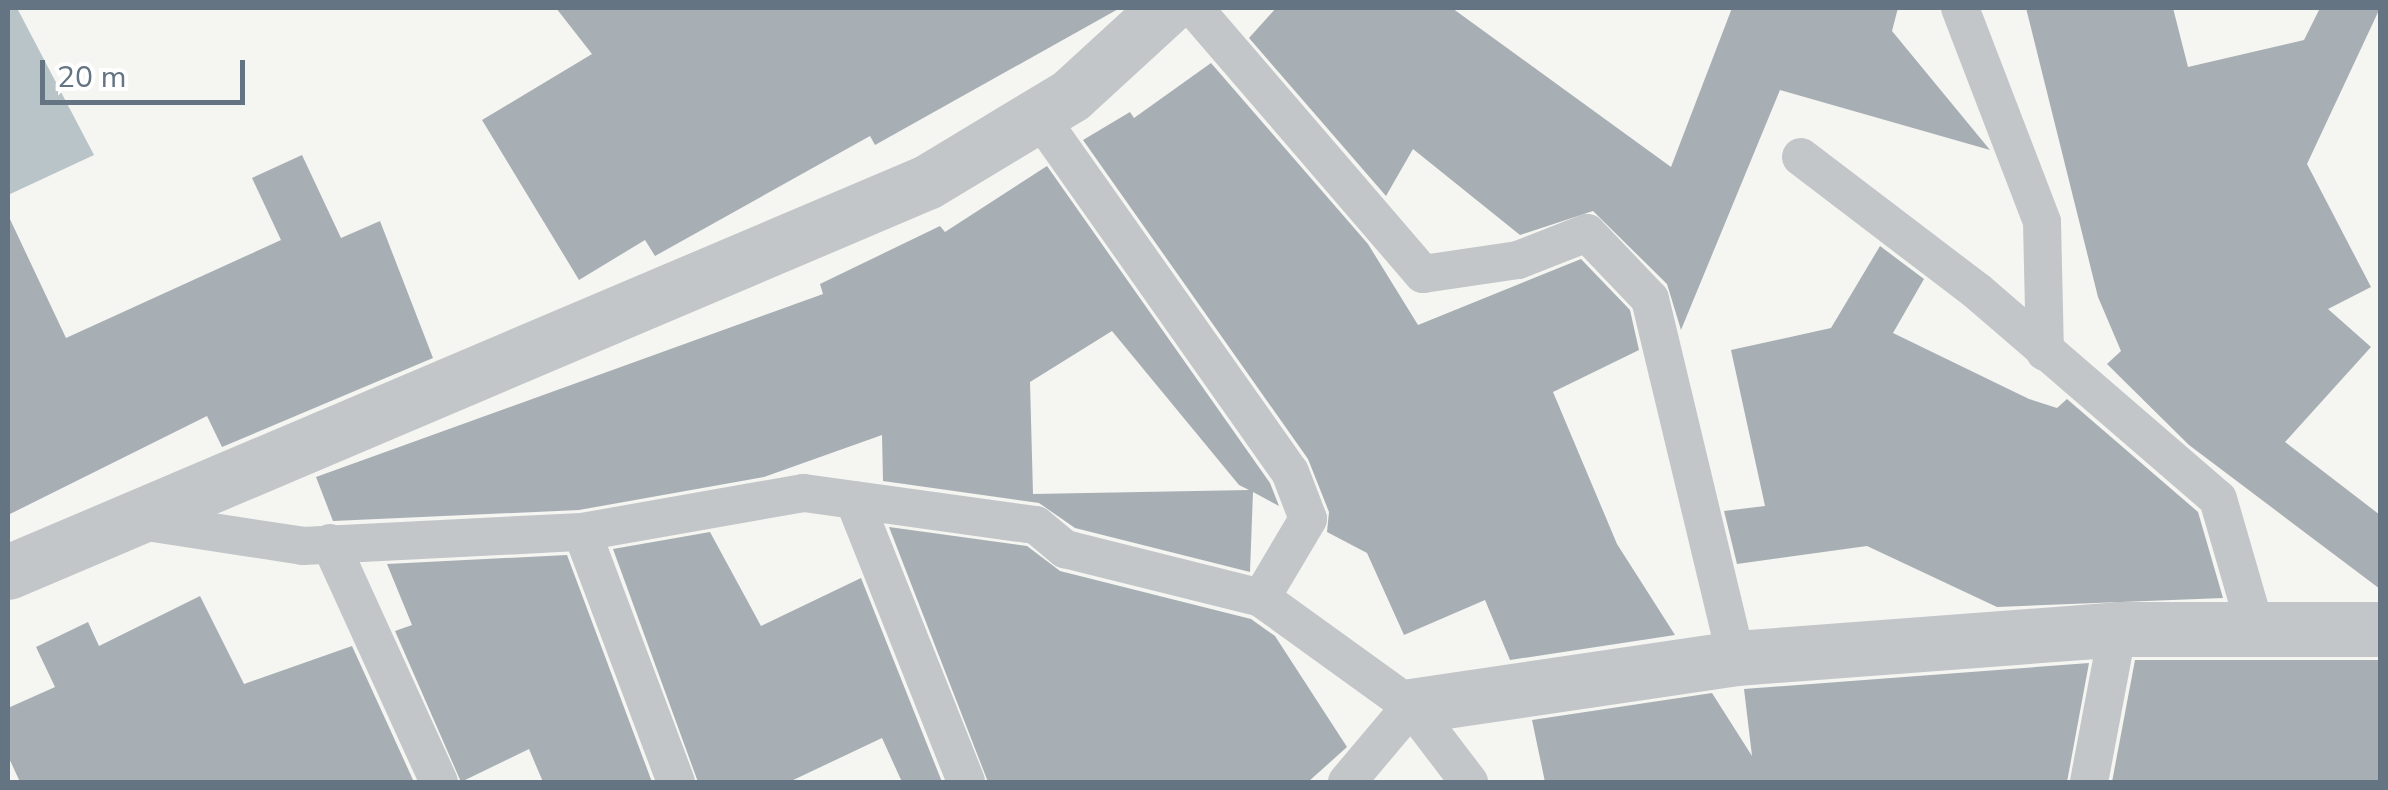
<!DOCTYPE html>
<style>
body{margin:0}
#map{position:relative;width:2388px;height:790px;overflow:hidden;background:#f5f5f1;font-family:"Nunito Sans",sans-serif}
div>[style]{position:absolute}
.water>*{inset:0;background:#b9c4c8}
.building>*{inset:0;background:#a7afb4}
.lane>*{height:38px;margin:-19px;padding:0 19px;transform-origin:19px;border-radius:19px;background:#c2c6c9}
.street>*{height:55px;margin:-27.5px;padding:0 27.5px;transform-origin:27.5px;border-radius:27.5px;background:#c2c6c9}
span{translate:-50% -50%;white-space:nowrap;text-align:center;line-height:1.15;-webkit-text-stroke:10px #fff;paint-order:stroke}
.frame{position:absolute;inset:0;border:10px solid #647482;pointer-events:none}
.scale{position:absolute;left:40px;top:60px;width:205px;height:45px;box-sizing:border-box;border:5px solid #647482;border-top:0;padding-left:12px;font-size:30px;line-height:35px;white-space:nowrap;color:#647482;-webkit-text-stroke:8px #fff;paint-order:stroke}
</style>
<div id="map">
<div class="water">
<div style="clip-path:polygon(8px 8px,17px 8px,94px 155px,8px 195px)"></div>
</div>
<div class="building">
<div style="clip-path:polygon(556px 8px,1120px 8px,875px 145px,870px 136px,655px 256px,645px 240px,579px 280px,482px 120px,592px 54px)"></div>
<div style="clip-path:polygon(1276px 8px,1452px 8px,1671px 167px,1732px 8px,1898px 8px,1892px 31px,1990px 150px,1780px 90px,1681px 330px,1667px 284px,1593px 211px,1520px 235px,1413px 149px,1386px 196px,1249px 38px)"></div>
<div style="clip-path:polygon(2026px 8px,2173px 8px,2188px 67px,2304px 40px,2320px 8px,2380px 8px,2307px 164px,2371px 287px,2328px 309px,2371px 347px,2285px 442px,2380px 515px,2380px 589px,2189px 445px,2107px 364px,2121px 351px,2098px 297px)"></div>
<div style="clip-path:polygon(1211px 63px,1368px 244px,1418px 325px,1581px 259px,1630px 310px,1639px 350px,1553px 392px,1617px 544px,1675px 635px,1510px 660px,1485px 600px,1404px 635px,1367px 553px,1327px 532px,1329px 512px,1308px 459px,1083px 140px,1130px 112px,1134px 118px)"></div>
<div style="clip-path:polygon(302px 155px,341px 238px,380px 221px,433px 358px,222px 447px,207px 416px,8px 515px,8px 215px,66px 338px,281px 240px,252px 178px)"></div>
<div style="clip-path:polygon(evenodd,1047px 166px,1270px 483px,1279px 506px,1253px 492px,1250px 572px,1075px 528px,1039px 503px,883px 481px,882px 435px,764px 477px,579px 510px,333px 521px,316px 477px,823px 294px,820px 284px,940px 226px,945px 232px,1047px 166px,1112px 331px,1239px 485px,1249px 490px,1033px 494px,1030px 382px,1112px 331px)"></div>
<div style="clip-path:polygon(1880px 246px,1924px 279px,1893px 333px,2029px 399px,2057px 408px,2067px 399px,2198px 512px,2223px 598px,1997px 607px,1867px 546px,1737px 564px,1724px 511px,1765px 506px,1731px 350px,1831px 328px)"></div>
<div style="clip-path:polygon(889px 527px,1027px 546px,1060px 571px,1251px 619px,1275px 636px,1347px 747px,1308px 782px,988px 782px)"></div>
<div style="clip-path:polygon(710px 532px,761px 626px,861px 578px,942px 782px,902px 782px,882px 738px,789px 782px,698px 782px,613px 549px)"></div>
<div style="clip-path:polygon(567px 555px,652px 782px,543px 782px,529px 749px,461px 782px,395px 631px,412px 625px,387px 564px)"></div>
<div style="clip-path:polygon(200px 596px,244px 684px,352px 646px,414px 782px,20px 782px,8px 756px,8px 708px,55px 687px,36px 647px,88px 622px,99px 646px)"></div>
<div style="clip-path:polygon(2135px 660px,2380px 660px,2380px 782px,2112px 782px)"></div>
<div style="clip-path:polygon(2089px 663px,2067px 782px,1545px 782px,1532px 720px,1712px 693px,1752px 756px,1744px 689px)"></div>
</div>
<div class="lane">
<div style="left:1194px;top:8px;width:351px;rotate:49.3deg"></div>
<div style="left:1423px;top:274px;width:96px;rotate:-8.4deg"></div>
<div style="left:1518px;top:260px;width:74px;rotate:-21.4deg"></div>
<div style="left:1587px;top:233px;width:91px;rotate:46.3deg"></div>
<div style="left:1650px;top:299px;width:369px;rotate:76.5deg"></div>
<div style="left:1960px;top:8px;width:229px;rotate:69deg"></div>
<div style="left:2042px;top:222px;width:130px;rotate:88.7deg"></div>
<div style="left:1038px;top:115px;width:437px;rotate:54.8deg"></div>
<div style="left:1290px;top:472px;width:50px;rotate:69deg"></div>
<div style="left:1308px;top:519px;width:92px;rotate:120.7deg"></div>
<div style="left:1801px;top:157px;width:221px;rotate:37.3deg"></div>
<div style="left:1977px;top:291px;width:318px;rotate:40.8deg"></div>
<div style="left:2218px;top:499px;width:132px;rotate:73.8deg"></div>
<div style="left:854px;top:500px;width:303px;rotate:68.3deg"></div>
<div style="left:134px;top:520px;width:171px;rotate:8.7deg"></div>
<div style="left:303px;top:546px;width:279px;rotate:-2.9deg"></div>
<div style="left:582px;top:532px;width:225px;rotate:-10deg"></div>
<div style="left:804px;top:493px;width:234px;rotate:7.9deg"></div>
<div style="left:1036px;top:525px;width:38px;rotate:40deg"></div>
<div style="left:1065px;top:549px;width:202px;rotate:14deg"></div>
<div style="left:1261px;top:598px;width:185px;rotate:35.8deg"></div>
<div style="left:1411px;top:706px;width:96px;rotate:52.7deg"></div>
<div style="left:582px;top:532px;width:267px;rotate:69.4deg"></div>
<div style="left:330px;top:543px;width:263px;rotate:65.5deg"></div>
<div style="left:1347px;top:782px;width:99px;rotate:-49.9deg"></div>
<div style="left:2089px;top:782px;width:156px;rotate:-79.3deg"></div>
</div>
<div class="street">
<div style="left:8px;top:572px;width:998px;rotate:-23deg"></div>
<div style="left:927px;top:182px;width:168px;rotate:-31.1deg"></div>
<div style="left:1071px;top:95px;width:129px;rotate:-42.5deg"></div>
<div style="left:1411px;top:706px;width:329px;rotate:-8.4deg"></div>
<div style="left:1736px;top:658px;width:383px;rotate:-4.3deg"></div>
<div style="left:2118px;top:629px;width:262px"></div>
</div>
<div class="frame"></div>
<div class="scale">20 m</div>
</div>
